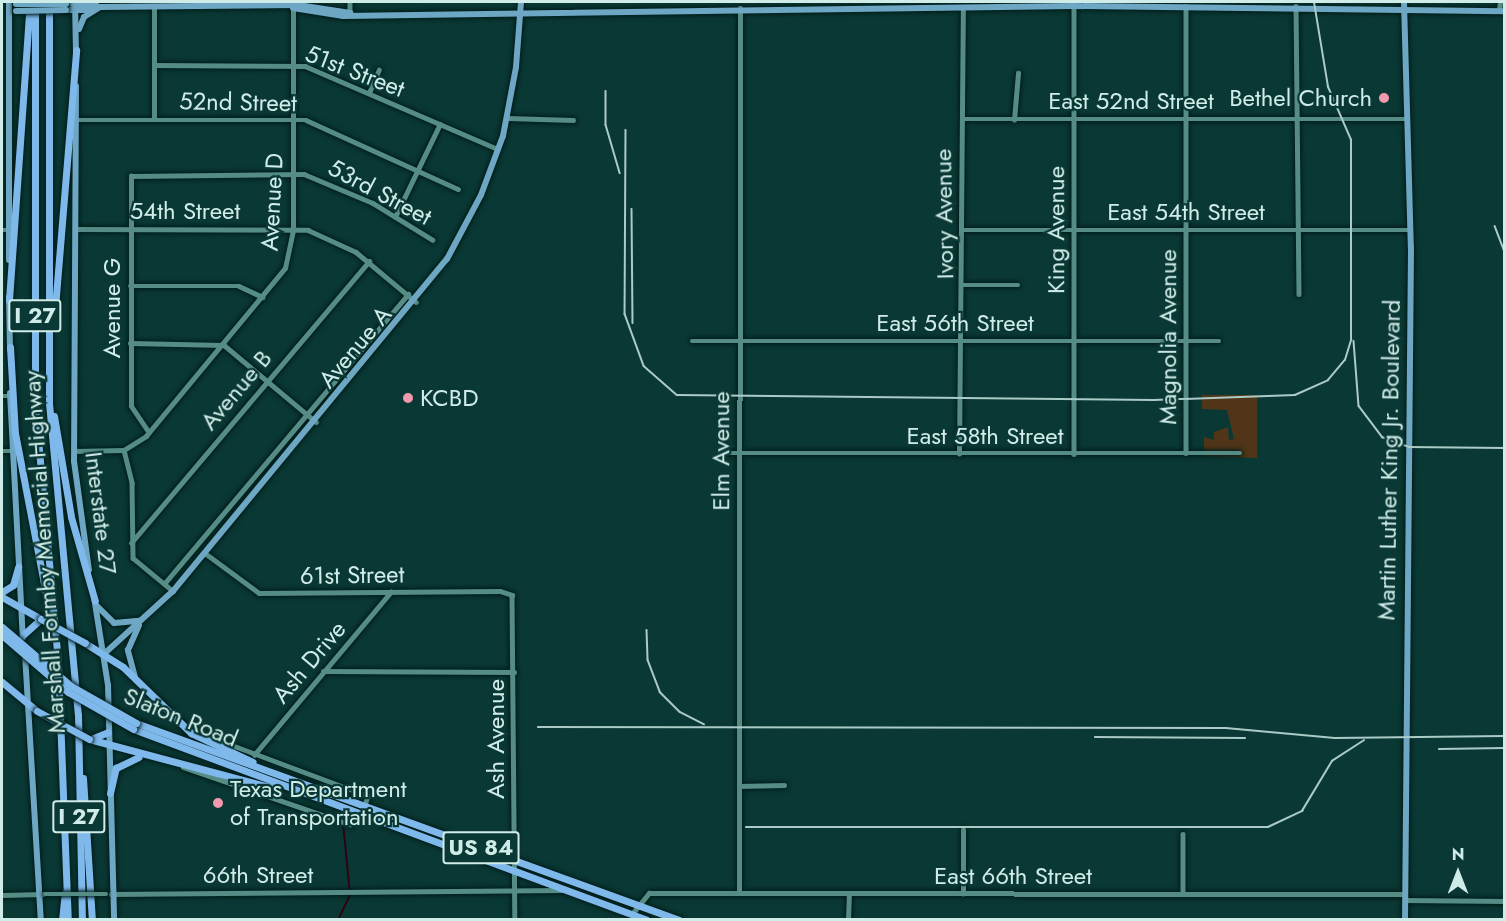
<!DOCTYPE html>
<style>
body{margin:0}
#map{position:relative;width:1506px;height:921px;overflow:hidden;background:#0a3834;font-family:Jost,sans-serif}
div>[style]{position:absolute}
.green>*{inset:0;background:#503518}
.stream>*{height:1.5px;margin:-0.75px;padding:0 0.75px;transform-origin:0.75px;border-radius:0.75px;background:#2f0312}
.roads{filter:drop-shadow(0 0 2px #001d1a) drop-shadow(0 0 2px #001d1a)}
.minor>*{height:4.5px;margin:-2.25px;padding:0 2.25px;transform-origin:2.25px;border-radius:2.25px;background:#558d86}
.major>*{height:6px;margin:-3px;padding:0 3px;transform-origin:3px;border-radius:3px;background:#6ea7c3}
.highway>*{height:7px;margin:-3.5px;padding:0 3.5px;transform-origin:3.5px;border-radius:3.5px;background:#7fb9ec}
.rail>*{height:1.5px;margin:-0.75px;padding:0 0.75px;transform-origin:0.75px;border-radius:0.75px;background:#abcbc7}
.bridges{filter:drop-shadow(0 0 2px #001d1a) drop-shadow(0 0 2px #001d1a)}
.minor-bridge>*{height:4.5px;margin:-2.25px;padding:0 2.25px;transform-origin:2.25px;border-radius:2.25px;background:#558d86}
.major-bridge>*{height:6px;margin:-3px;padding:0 3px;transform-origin:3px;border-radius:3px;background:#6ea7c3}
.highway-bridge>*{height:7px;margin:-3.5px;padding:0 3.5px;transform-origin:3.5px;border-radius:3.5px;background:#7fb9ec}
.dots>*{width:16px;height:16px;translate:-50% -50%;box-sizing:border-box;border:3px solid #0a3834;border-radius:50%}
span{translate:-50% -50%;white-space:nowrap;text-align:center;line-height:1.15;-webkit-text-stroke:4.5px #0a3834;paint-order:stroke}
.shield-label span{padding:2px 4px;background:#0a3834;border:2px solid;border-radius:4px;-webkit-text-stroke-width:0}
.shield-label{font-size:22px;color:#d0ece8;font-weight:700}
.street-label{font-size:24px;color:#d0ece8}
.poi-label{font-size:24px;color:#d0ece8}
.right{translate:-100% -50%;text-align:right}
.left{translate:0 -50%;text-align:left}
.frame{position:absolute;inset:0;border:3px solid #d0ece8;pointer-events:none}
.north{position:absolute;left:1428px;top:843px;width:60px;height:60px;-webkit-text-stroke:4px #0a3834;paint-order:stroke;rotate:0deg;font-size:16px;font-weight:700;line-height:24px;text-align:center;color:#d0ece8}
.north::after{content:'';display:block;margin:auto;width:21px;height:27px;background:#d0ece8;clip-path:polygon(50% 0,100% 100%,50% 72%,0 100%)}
</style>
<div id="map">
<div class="green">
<div style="clip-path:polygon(1202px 395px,1257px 395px,1257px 458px,1204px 456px,1204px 437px,1214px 440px,1214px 432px,1228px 427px,1229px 440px,1234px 439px,1227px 410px,1202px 409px)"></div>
</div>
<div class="stream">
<div style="left:344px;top:828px;width:61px;rotate:84.4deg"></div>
<div style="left:338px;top:920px;width:28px;rotate:-64deg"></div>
</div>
<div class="roads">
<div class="minor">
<div style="left:350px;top:2px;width:11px;rotate:90deg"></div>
<div style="left:1074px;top:6px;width:448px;rotate:90deg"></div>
<div style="left:1186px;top:6px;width:447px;rotate:90deg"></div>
<div style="left:1296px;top:6px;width:288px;rotate:89.4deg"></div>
<div style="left:1499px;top:11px;width:9px;rotate:-84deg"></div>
<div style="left:154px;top:65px;width:151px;rotate:0.4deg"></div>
<div style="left:305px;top:66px;width:210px;rotate:23.3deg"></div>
<div style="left:369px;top:93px;width:25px;rotate:-67deg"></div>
<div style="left:507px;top:118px;width:66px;rotate:1.7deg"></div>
<div style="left:154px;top:119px;width:112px;rotate:-90deg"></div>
<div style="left:963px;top:119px;width:445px"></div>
<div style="left:76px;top:120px;width:230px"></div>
<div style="left:306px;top:120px;width:167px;rotate:24.4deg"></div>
<div style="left:1014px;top:120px;width:47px;rotate:-85.1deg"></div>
<div style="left:395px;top:217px;width:103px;rotate:-64.2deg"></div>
<div style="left:75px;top:229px;width:233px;rotate:0.2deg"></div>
<div style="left:308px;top:230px;width:53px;rotate:24.6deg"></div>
<div style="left:356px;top:252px;width:78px;rotate:39.8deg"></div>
<div style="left:2px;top:230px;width:7px"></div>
<div style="left:962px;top:230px;width:448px"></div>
<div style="left:963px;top:285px;width:55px"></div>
<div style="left:130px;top:286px;width:109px"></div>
<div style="left:239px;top:286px;width:26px;rotate:25deg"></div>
<div style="left:692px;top:341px;width:527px"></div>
<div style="left:130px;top:343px;width:94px;rotate:1.2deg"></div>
<div style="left:224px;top:345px;width:120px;rotate:39.9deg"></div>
<div style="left:2px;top:396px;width:8px"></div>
<div style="left:149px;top:433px;width:32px;rotate:-124deg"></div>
<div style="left:131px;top:406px;width:230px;rotate:-90deg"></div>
<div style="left:131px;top:176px;width:173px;rotate:-0.7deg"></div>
<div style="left:304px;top:174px;width:75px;rotate:22.8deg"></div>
<div style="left:373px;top:203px;width:70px;rotate:31.7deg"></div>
<div style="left:124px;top:450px;width:34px;rotate:76deg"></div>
<div style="left:132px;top:483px;width:75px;rotate:89.2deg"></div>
<div style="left:133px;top:558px;width:52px;rotate:39.5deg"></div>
<div style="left:2px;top:451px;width:8px"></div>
<div style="left:74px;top:451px;width:50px;rotate:-1.1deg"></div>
<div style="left:124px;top:450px;width:26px;rotate:-32deg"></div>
<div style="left:146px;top:436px;width:218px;rotate:-50.4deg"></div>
<div style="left:285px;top:268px;width:40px;rotate:-78deg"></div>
<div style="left:293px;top:229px;width:227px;rotate:-90deg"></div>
<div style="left:729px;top:453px;width:511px"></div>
<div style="left:959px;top:454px;width:445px;rotate:-89.5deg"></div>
<div style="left:131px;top:543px;width:369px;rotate:-49.8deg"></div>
<div style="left:205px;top:553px;width:67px;rotate:36.5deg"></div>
<div style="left:259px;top:593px;width:241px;rotate:-0.5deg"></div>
<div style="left:500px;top:591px;width:13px;rotate:18deg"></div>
<div style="left:512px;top:595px;width:325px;rotate:89.5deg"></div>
<div style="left:164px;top:584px;width:379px;rotate:-49.9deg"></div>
<div style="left:323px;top:671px;width:191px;rotate:0.3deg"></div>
<div style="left:197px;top:732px;width:183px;rotate:20.5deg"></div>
<div style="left:368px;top:796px;width:9px;rotate:108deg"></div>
<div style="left:254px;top:755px;width:213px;rotate:-50deg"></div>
<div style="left:183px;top:767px;width:176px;rotate:19deg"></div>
<div style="left:349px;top:824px;width:14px;rotate:-36deg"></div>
<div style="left:739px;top:786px;width:45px;rotate:-1.3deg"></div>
<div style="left:1183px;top:834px;width:60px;rotate:90deg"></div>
<div style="left:111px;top:894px;width:453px;rotate:-0.5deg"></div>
<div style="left:739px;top:894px;width:885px;rotate:-89.94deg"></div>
<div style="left:963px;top:894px;width:64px;rotate:-90deg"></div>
<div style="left:2px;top:895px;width:41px;rotate:-1.4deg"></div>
<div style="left:1405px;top:900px;width:99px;rotate:0.6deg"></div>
<div style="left:632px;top:914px;width:27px;rotate:-51deg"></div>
<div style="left:649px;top:893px;width:756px;rotate:0.08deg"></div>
<div style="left:848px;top:920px;width:26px;rotate:-88deg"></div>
</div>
<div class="major">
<div style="left:9px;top:2px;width:258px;rotate:90deg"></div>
<div style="left:75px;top:2px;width:53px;rotate:88.9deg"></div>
<div style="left:1404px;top:2px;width:246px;rotate:88.4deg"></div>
<div style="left:1411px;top:248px;width:672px;rotate:90.51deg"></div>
<div style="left:72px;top:4px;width:24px;rotate:2deg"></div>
<div style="left:293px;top:8px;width:51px;rotate:9.1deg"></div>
<div style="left:343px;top:16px;width:731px;rotate:-0.78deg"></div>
<div style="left:1074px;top:6px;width:430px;rotate:0.7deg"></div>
<div style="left:66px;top:10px;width:27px"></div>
<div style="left:79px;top:29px;width:13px;rotate:-67deg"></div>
<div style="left:84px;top:17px;width:19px;rotate:-32deg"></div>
<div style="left:100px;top:7px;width:198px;rotate:-0.6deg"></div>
<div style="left:298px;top:5px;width:53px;rotate:8.7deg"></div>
<div style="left:76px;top:86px;width:375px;rotate:90.3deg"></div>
<div style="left:74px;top:461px;width:110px;rotate:82.2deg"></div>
<div style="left:9px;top:297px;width:53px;rotate:88.9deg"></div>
<div style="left:10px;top:393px;width:245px;rotate:87deg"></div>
<div style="left:94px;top:597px;width:89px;rotate:81deg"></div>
<div style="left:108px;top:685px;width:235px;rotate:88.5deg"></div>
<div style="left:97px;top:606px;width:24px;rotate:45deg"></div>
<div style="left:114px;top:623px;width:25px;rotate:-5deg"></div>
<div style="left:105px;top:653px;width:92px;rotate:-42.4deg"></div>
<div style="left:173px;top:591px;width:430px;rotate:-50.5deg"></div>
<div style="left:447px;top:259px;width:72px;rotate:-62deg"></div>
<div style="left:481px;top:195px;width:63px;rotate:-69.6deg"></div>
<div style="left:503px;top:136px;width:70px;rotate:-79.3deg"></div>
<div style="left:516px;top:67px;width:65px;rotate:-85.6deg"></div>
<div style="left:25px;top:654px;width:266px;rotate:86.6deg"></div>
<div style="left:135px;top:677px;width:28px;rotate:-105deg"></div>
<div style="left:128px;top:650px;width:27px;rotate:-66deg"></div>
</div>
<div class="highway">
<div style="left:35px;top:2px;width:403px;rotate:90deg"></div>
<div style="left:35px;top:405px;width:260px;rotate:84.9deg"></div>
<div style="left:58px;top:664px;width:256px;rotate:87.8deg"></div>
<div style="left:49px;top:5px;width:398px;rotate:90deg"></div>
<div style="left:49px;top:403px;width:313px;rotate:84.7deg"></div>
<div style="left:78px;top:715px;width:205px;rotate:88.9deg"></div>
<div style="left:9px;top:300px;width:299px;rotate:-86deg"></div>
<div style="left:54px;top:320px;width:271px;rotate:-85.3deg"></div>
<div style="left:10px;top:347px;width:86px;rotate:86.7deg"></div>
<div style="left:15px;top:433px;width:190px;rotate:79.1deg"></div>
<div style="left:54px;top:416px;width:102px;rotate:80.4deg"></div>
<div style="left:71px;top:517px;width:87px;rotate:74.1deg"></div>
<div style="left:2px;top:592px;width:13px;rotate:-32deg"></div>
<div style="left:13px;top:585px;width:19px;rotate:-74deg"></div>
<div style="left:2px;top:597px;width:45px;rotate:29.4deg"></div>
<div style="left:23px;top:635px;width:24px;rotate:-42deg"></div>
<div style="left:85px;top:643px;width:45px;rotate:32.3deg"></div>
<div style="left:123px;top:667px;width:95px;rotate:44.1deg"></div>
<div style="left:191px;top:733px;width:68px;rotate:25.1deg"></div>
<div style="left:2px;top:682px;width:45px;rotate:39.6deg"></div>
<div style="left:136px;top:723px;width:578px;rotate:19.94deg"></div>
<div style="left:133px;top:729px;width:548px;rotate:20.38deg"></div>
<div style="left:89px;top:739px;width:190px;rotate:14.9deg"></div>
<div style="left:91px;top:739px;width:18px;rotate:-22deg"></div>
<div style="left:83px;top:778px;width:142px;rotate:86.4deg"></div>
<div style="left:110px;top:793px;width:26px;rotate:-77deg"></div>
<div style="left:116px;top:768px;width:25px;rotate:-26deg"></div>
<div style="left:62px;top:920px;width:27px;rotate:-84deg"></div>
</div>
</div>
<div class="rail">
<div style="left:606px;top:91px;width:34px;rotate:90deg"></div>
<div style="left:606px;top:125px;width:50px;rotate:73.7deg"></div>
<div style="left:626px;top:130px;width:184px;rotate:90.3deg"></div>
<div style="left:625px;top:314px;width:55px;rotate:69.9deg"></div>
<div style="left:644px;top:366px;width:44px;rotate:41.3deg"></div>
<div style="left:677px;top:395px;width:477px;rotate:0.6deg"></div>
<div style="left:1154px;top:400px;width:141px;rotate:-2deg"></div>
<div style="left:1295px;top:395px;width:36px;rotate:-24deg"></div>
<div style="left:1328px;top:380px;width:26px;rotate:-50deg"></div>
<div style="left:1345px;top:360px;width:21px;rotate:-73deg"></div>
<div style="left:1351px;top:340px;width:200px;rotate:-90deg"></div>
<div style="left:1351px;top:140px;width:58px;rotate:-113.5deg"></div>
<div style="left:1328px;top:87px;width:86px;rotate:-99.4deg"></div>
<div style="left:632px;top:209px;width:114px;rotate:89.5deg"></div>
<div style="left:1495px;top:226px;width:26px;rotate:69deg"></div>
<div style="left:1354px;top:341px;width:65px;rotate:85.6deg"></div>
<div style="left:1359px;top:406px;width:39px;rotate:53deg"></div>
<div style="left:1382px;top:437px;width:29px;rotate:20deg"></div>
<div style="left:1409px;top:447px;width:95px;rotate:0.6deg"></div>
<div style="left:647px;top:630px;width:30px;rotate:88deg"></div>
<div style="left:648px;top:660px;width:34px;rotate:69deg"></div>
<div style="left:660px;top:692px;width:28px;rotate:45deg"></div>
<div style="left:680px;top:712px;width:27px;rotate:27deg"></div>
<div style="left:538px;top:727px;width:688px;rotate:0.08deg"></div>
<div style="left:1226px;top:728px;width:109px;rotate:5.2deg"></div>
<div style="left:1335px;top:738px;width:169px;rotate:-0.7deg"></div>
<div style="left:1095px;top:737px;width:150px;rotate:0.4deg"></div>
<div style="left:1439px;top:749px;width:65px;rotate:-0.9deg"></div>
<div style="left:746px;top:827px;width:522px"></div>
<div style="left:1268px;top:827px;width:38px;rotate:-25deg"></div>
<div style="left:1302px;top:811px;width:58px;rotate:-59deg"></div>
<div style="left:1332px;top:761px;width:38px;rotate:-33deg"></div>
</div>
<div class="bridges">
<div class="minor-bridge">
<div style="left:45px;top:894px;width:61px"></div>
</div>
<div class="major-bridge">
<div style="left:16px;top:4px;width:50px"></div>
<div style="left:16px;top:11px;width:50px;rotate:-1.1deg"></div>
</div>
<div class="highway-bridge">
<div style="left:41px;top:619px;width:50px;rotate:28.6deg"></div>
<div style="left:2px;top:627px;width:91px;rotate:40.5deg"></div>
<div style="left:71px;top:686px;width:75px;rotate:29.6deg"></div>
<div style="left:2px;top:635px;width:87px;rotate:40.8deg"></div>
<div style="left:68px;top:692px;width:75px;rotate:29.6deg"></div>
<div style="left:37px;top:711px;width:59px;rotate:28.3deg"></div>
</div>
</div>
<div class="dots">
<div style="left:1384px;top:98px;background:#f29aad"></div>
<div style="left:408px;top:398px;background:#f29aad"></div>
<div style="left:218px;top:803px;background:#f29aad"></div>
</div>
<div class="shield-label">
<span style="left:35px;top:316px">I 27</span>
<span style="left:79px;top:817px">I 27</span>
<span style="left:481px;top:848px">US 84</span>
</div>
<div class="street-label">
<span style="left:355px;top:71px;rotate:21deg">51st Street</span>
<span style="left:1131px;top:101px">East 52nd Street</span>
<span style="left:238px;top:102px;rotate:1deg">52nd Street</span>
<span style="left:380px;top:192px;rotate:28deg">53rd Street</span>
<span style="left:272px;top:202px;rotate:-87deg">Avenue D</span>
<span style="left:185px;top:211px">54th Street</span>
<span style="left:1186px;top:212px">East 54th Street</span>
<span style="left:944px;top:214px;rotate:-91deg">Ivory Avenue</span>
<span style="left:1056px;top:230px;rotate:-90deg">King Avenue</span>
<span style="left:112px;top:308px;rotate:-90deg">Avenue G</span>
<span style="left:955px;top:323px">East 56th Street</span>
<span style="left:1168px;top:337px;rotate:-90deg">Magnolia Avenue</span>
<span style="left:355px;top:347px;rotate:-50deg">Avenue A</span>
<span style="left:236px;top:390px;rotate:-50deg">Avenue B</span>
<span style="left:985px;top:436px">East 58th Street</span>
<span style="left:721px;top:451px;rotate:-90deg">Elm Avenue</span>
<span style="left:1389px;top:460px;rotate:-89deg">Martin Luther King Jr. Boulevard</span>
<span style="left:101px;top:513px;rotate:83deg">Interstate 27</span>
<span style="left:44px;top:552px;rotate:-94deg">Marshall Formby Memorial Highway</span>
<span style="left:352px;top:575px;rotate:-1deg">61st Street</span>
<span style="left:309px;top:662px;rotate:-50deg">Ash Drive</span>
<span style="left:181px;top:717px;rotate:22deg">Slaton Road</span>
<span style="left:496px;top:739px;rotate:-90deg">Ash Avenue</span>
<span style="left:258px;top:875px">66th Street</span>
<span style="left:1013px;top:876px">East 66th Street</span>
</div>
<div class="poi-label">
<span class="right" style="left:1372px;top:98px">Bethel Church</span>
<span class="left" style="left:420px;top:398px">KCBD</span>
<span class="left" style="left:230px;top:803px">Texas Department<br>of Transportation</span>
</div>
<div class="frame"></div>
<div class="north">N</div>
</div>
